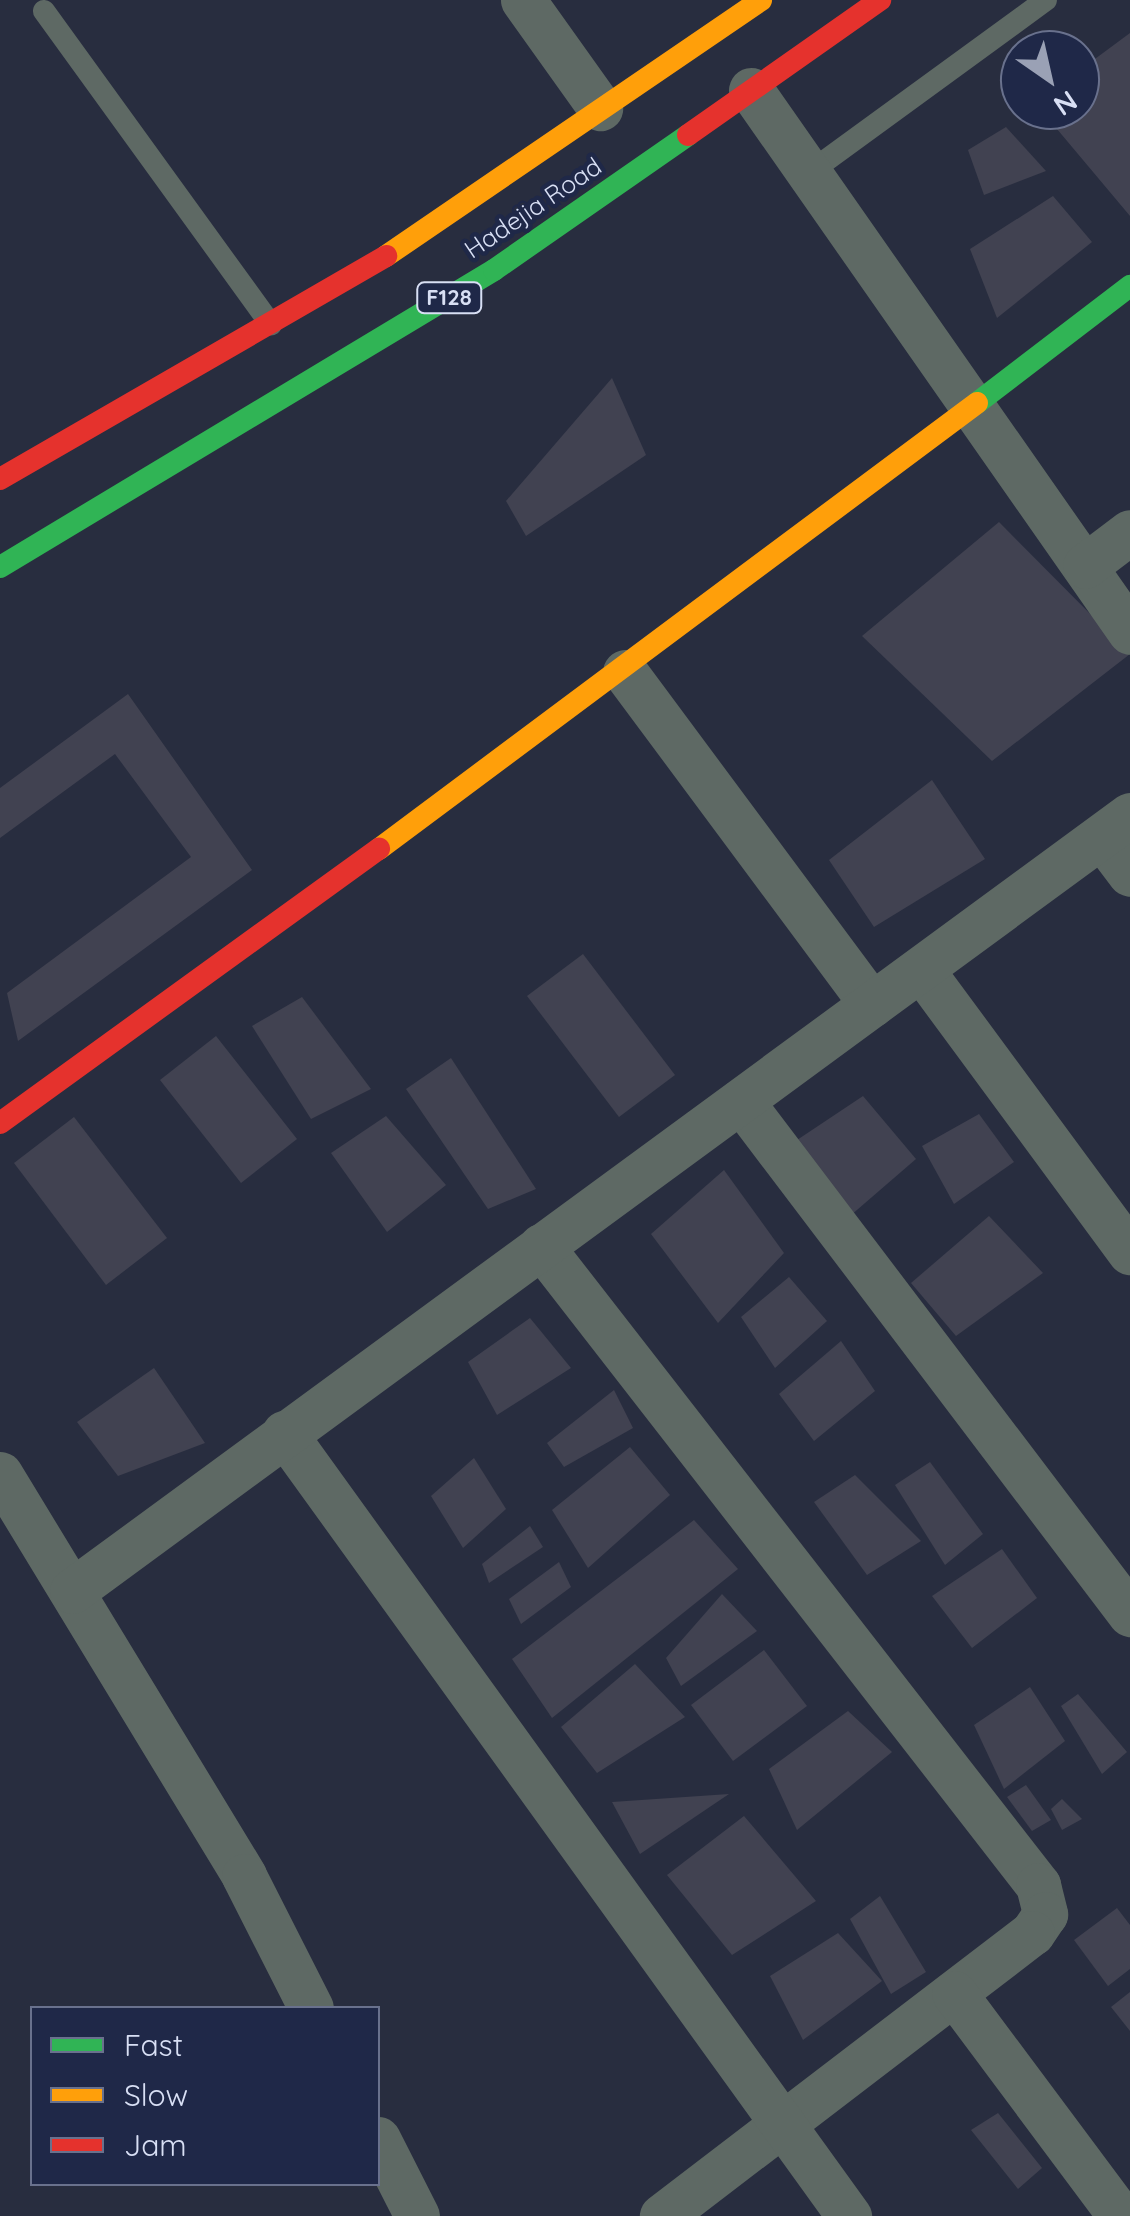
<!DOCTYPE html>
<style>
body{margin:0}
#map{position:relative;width:1130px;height:2216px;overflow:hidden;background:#282d3f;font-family:Quicksand,sans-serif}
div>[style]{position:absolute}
.building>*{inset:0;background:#414251}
.lane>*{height:22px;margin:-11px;padding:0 11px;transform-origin:11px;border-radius:11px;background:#5e6964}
.street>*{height:45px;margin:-22.5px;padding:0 22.5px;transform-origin:22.5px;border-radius:22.5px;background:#5e6964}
.fast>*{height:22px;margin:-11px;padding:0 11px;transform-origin:11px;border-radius:11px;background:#30b455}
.slow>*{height:22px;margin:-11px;padding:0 11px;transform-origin:11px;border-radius:11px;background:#ff9f0a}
.jam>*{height:22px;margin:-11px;padding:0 11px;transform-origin:11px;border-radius:11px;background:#e5322d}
span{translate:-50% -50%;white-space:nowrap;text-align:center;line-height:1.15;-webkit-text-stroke:9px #1f2848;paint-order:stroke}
.shield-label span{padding:2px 8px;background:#1f2848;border:2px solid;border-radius:8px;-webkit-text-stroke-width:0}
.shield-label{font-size:22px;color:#d8dff4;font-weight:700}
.street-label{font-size:25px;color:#d8dff4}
.legend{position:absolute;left:30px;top:2006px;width:350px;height:180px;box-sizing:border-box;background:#1f2848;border:2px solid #69718d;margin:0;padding:12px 18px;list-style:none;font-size:30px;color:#d8dff4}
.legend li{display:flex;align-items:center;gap:20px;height:50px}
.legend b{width:50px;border:2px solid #69718d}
.north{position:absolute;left:1000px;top:30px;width:100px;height:100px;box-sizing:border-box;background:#1f2848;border:2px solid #69718d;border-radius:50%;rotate:146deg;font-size:28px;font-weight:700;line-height:40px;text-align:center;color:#d8dff4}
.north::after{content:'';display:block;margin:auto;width:35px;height:45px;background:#9aa1b5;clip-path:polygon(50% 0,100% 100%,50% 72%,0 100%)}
</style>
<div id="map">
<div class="building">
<div style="clip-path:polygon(1130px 33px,1130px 216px,1041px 110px,1080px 110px,1080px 70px)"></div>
<div style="clip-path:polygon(1006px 127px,1046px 171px,984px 195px,968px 150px)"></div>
<div style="clip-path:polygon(1053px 196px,1092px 242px,997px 318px,970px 249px)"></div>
<div style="clip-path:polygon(612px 378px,646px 455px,526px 536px,506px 501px)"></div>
<div style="clip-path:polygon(999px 522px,1130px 654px,992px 761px,862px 636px)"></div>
<div style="clip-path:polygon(128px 694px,252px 870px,18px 1041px,7px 993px,191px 857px,115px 754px,0 838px,0 788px)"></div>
<div style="clip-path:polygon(932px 780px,985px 859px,874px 927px,829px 860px)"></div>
<div style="clip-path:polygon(583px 954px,675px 1075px,619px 1117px,527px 996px)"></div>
<div style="clip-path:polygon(302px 997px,371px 1089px,311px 1119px,252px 1026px)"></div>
<div style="clip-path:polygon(216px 1036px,297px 1139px,241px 1183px,160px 1080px)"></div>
<div style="clip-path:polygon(451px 1058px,536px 1189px,488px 1209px,406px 1089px)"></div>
<div style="clip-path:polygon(863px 1096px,916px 1159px,850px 1216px,794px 1142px)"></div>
<div style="clip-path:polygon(979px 1114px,1014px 1162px,954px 1204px,922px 1146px)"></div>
<div style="clip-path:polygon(386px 1116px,446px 1185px,387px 1232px,331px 1153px)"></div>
<div style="clip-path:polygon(74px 1117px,167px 1238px,106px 1285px,14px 1163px)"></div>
<div style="clip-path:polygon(724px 1170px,784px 1253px,718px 1323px,651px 1234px)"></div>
<div style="clip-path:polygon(989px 1216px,1043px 1273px,956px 1336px,911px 1283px)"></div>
<div style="clip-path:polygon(789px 1277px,827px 1321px,775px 1368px,741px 1317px)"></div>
<div style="clip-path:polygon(530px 1318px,571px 1368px,497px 1415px,468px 1362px)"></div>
<div style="clip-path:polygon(841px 1341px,875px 1391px,814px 1441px,779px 1394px)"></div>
<div style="clip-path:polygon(154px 1368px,205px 1443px,118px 1476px,77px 1422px)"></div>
<div style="clip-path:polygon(614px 1390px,633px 1428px,564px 1467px,547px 1443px)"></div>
<div style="clip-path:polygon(630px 1447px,670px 1495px,588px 1568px,552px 1510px)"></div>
<div style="clip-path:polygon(474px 1458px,506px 1509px,463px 1548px,431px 1496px)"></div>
<div style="clip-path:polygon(930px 1462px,983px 1534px,945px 1565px,895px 1485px)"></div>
<div style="clip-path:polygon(855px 1475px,921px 1541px,867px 1575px,814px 1502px)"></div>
<div style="clip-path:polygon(694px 1520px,738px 1569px,552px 1718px,512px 1659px)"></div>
<div style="clip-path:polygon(530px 1526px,543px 1547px,489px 1583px,482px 1564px)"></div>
<div style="clip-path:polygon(1002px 1549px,1037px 1598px,972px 1648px,932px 1596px)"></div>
<div style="clip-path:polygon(559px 1562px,571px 1587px,521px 1624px,509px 1599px)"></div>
<div style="clip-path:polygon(722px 1594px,757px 1631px,681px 1686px,666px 1658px)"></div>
<div style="clip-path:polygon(764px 1650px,807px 1706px,733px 1761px,691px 1705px)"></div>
<div style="clip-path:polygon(635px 1664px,685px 1717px,597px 1773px,561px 1727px)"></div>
<div style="clip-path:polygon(1030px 1687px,1065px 1741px,1004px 1789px,974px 1725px)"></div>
<div style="clip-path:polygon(1078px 1694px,1127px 1752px,1102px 1774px,1061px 1706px)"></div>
<div style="clip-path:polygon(848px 1711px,892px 1752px,797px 1830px,769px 1769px)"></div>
<div style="clip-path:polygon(1026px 1785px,1051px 1820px,1032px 1831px,1007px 1797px)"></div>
<div style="clip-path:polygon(729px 1794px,640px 1854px,612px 1802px)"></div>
<div style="clip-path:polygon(1062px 1799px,1082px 1819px,1062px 1830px,1051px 1809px)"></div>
<div style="clip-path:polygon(744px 1816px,816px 1901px,732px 1955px,667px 1875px)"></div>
<div style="clip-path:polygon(880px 1896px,926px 1972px,891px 1994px,850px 1919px)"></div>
<div style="clip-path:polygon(1117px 1908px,1130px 1925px,1130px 1969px,1108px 1986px,1074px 1940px)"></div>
<div style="clip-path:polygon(838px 1933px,882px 1981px,803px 2040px,770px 1976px)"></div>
<div style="clip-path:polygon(1130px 1992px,1130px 2031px,1111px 2007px)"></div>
<div style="clip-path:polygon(998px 2113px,1042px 2168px,1018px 2189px,971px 2130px)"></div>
</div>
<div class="lane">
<div style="left:44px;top:11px;width:387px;rotate:54.1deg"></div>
<div style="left:810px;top:172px;width:292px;rotate:-36.1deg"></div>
</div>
<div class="street">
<div style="left:523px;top:0;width:133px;rotate:54.5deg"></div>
<div style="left:751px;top:90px;width:661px;rotate:55.04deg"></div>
<div style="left:1085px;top:566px;width:56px;rotate:-37.1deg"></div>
<div style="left:625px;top:672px;width:414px;rotate:53.4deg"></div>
<div style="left:1102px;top:837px;width:46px;rotate:52.9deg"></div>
<div style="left:921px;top:969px;width:352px;rotate:53.6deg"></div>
<div style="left:741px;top:1101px;width:644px;rotate:52.83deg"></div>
<div style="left:541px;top:1246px;width:810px;rotate:52.13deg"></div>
<div style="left:1038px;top:1885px;width:30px;rotate:76deg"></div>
<div style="left:1045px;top:1914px;width:23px;rotate:124deg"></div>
<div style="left:1032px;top:1933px;width:466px;rotate:142.6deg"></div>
<div style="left:284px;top:1433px;width:966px;rotate:54.19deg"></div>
<div style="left:0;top:1474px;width:470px;rotate:58.7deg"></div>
<div style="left:244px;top:1876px;width:148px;rotate:63.1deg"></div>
<div style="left:72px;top:1591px;width:1312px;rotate:-36.26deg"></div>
<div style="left:954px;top:1993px;width:278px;rotate:53.3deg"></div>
<div style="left:378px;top:2139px;width:86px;rotate:63.1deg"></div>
</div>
<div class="fast">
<div style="left:977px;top:403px;width:193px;rotate:-37.4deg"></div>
<div style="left:0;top:567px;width:576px;rotate:-31.01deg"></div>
<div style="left:494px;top:270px;width:236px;rotate:-34.8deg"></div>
</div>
<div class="slow">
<div style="left:386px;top:256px;width:454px;rotate:-34.3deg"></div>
<div style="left:379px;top:849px;width:746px;rotate:-36.72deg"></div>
</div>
<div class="jam">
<div style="left:688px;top:135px;width:235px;rotate:-35.1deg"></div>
<div style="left:0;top:479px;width:446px;rotate:-30deg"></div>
<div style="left:0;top:1123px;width:468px;rotate:-35.9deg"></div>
</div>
<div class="shield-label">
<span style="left:449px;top:298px">F128</span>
</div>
<div class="street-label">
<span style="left:533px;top:208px;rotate:-34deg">Hadejia Road</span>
</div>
<ul class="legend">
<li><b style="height:12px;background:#30b455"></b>Fast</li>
<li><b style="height:12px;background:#ff9f0a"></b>Slow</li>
<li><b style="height:12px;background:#e5322d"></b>Jam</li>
</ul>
<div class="north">N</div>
</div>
